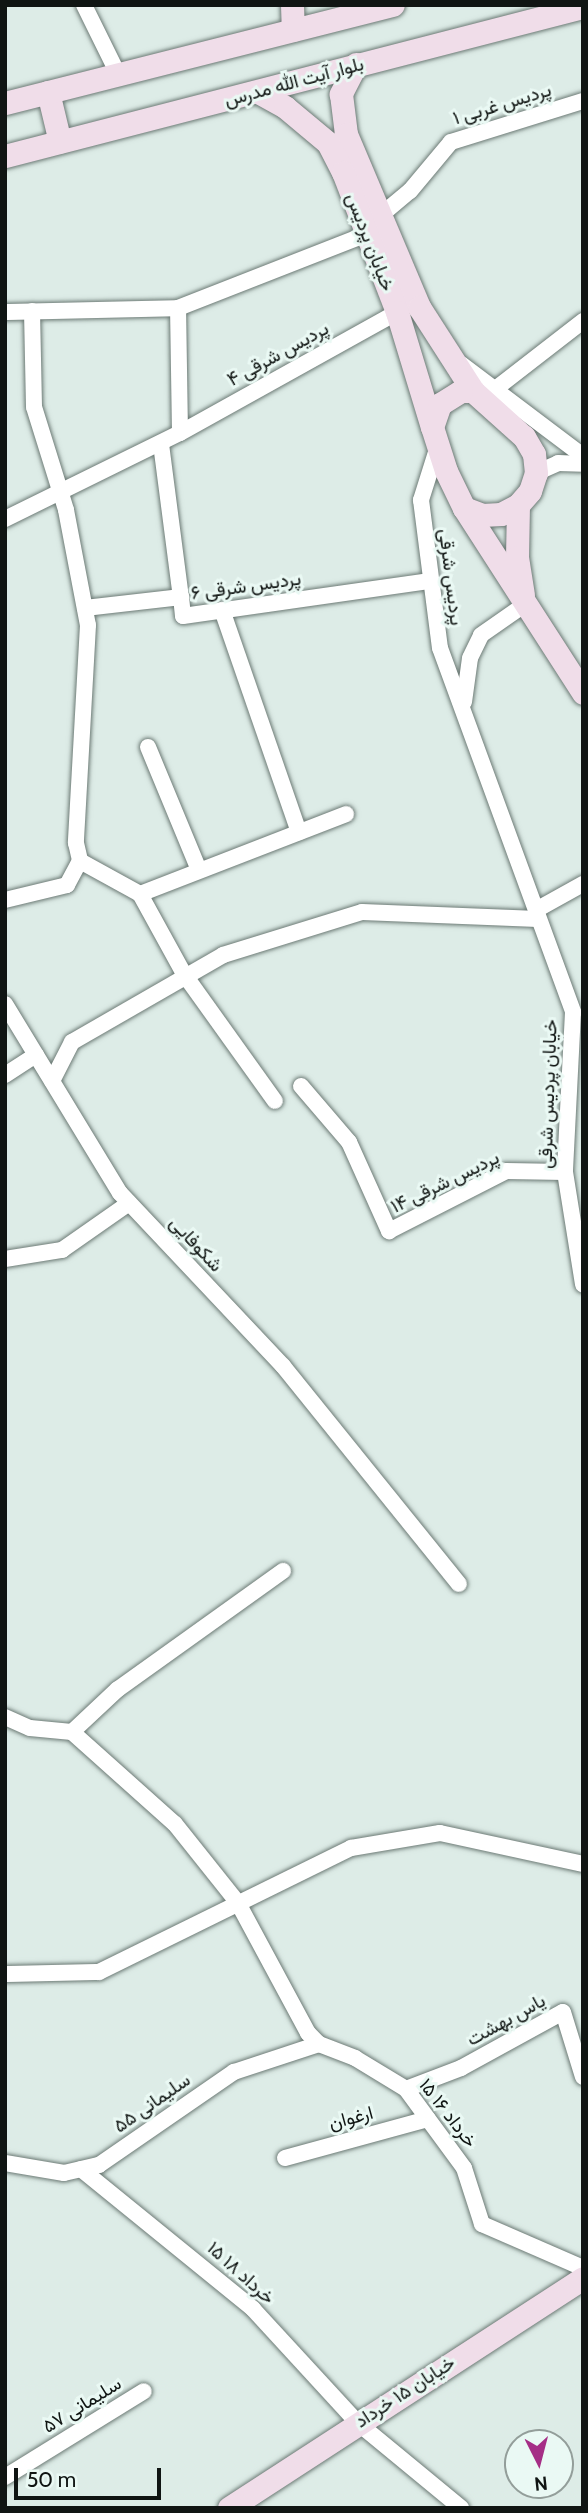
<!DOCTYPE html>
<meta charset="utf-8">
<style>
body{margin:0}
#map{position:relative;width:588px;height:2513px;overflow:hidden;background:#ddece7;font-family:Cabin,Vazirmatn,sans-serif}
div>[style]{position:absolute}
.roads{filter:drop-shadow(0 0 2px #6c7a75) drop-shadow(0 0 2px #6c7a75)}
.street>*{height:16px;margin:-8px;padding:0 8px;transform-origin:8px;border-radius:8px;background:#fff}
.secondary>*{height:23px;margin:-11.5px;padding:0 11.5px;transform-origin:11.5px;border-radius:11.5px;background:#f0dde9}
span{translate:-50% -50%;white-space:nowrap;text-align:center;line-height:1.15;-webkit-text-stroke:6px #eaf9f4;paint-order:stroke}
.street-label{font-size:19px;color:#101513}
.frame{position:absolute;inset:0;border:7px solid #101513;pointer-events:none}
.north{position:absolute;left:504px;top:2429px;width:70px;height:70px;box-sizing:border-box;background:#eaf9f4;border:2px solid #939e9a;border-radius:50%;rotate:174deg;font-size:19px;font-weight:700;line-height:28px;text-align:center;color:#101513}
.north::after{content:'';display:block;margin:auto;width:24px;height:32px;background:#a52e86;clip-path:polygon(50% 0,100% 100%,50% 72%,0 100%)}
.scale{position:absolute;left:14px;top:2468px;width:147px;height:32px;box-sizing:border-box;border:4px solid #101513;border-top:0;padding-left:9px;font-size:21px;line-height:24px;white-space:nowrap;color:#101513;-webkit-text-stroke:5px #eaf9f4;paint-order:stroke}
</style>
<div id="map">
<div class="roads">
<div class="street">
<div style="left:84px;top:5px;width:77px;rotate:63.8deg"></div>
<div style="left:381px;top:215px;width:38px;rotate:-40deg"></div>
<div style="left:410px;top:191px;width:64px;rotate:-50.1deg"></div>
<div style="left:451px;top:142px;width:138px;rotate:-17.3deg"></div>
<div style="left:32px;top:311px;width:96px;rotate:88.8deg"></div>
<div style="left:34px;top:407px;width:108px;rotate:72.7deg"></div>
<div style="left:66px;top:510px;width:117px;rotate:79.2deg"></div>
<div style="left:88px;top:625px;width:218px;rotate:93.2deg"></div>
<div style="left:76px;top:843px;width:18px;rotate:77deg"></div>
<div style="left:80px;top:861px;width:68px;rotate:28.8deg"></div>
<div style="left:140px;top:894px;width:91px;rotate:61.2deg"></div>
<div style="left:184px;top:974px;width:156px;rotate:54.4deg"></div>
<div style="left:5px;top:312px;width:173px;rotate:-1.3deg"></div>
<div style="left:178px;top:308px;width:203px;rotate:-21.4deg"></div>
<div style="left:461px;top:364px;width:153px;rotate:37deg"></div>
<div style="left:494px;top:390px;width:113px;rotate:-37.8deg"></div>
<div style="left:180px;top:433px;width:248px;rotate:-29.1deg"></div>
<div style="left:161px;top:444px;width:154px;rotate:82.6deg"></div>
<div style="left:438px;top:446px;width:57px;rotate:107.5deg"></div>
<div style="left:421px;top:500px;width:149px;rotate:82.7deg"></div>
<div style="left:440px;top:648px;width:388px;rotate:69.9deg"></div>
<div style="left:573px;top:1012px;width:160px;rotate:92.9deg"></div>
<div style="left:565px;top:1172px;width:114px;rotate:80.9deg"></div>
<div style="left:536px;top:473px;width:24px;rotate:-24deg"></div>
<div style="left:558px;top:463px;width:25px;rotate:2deg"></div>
<div style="left:5px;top:519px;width:195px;rotate:-26.2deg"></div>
<div style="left:180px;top:433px;width:125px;rotate:-90.9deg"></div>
<div style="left:85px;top:608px;width:97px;rotate:-6.5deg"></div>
<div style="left:181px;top:597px;width:19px;rotate:84deg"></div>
<div style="left:183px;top:616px;width:248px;rotate:-8.1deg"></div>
<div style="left:222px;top:610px;width:235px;rotate:70.9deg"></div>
<div style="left:464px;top:702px;width:44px;rotate:-82.2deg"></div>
<div style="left:470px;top:658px;width:25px;rotate:-64deg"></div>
<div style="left:481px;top:635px;width:52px;rotate:-34.9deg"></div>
<div style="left:148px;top:747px;width:133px;rotate:67.5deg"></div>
<div style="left:140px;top:894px;width:221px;rotate:-21.2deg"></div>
<div style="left:5px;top:900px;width:64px;rotate:-13.6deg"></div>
<div style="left:67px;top:885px;width:27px;rotate:-62deg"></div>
<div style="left:536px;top:910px;width:54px;rotate:-29deg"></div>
<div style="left:5px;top:1004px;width:221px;rotate:58.7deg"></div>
<div style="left:120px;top:1193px;width:238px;rotate:46.7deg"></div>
<div style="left:283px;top:1366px;width:280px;rotate:51.1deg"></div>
<div style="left:5px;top:1075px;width:37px;rotate:-33deg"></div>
<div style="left:52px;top:1081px;width:44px;rotate:-62.9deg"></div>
<div style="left:72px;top:1042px;width:174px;rotate:-29.9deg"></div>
<div style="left:223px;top:955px;width:145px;rotate:-17.2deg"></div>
<div style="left:362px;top:912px;width:176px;rotate:2.3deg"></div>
<div style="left:301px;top:1086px;width:74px;rotate:49.4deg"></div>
<div style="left:349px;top:1142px;width:98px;rotate:65.8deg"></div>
<div style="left:389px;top:1231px;width:131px;rotate:-27.1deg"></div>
<div style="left:506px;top:1171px;width:59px;rotate:1deg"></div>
<div style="left:5px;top:1259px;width:58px;rotate:-9deg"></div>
<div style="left:62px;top:1250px;width:82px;rotate:-35deg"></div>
<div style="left:5px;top:1717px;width:27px;rotate:24deg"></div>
<div style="left:30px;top:1728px;width:42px;rotate:5.4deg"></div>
<div style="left:72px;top:1732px;width:138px;rotate:41.8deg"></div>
<div style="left:175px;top:1824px;width:101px;rotate:51.4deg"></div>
<div style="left:238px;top:1903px;width:148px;rotate:61.7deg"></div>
<div style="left:308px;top:2033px;width:16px;rotate:45deg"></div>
<div style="left:319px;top:2044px;width:39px;rotate:21deg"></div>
<div style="left:355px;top:2058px;width:60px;rotate:31.3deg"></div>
<div style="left:406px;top:2089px;width:98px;rotate:53.7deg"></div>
<div style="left:464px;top:2168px;width:59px;rotate:72.2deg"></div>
<div style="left:482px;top:2224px;width:110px;rotate:23.5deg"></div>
<div style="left:72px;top:1732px;width:63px;rotate:-43.1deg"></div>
<div style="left:118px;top:1689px;width:203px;rotate:-35.6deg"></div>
<div style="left:5px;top:1974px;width:94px;rotate:-1.2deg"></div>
<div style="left:99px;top:1972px;width:281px;rotate:-26.2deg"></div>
<div style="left:351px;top:1848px;width:90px;rotate:-9.6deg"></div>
<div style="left:440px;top:1833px;width:146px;rotate:12.2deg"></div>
<div style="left:406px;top:2089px;width:59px;rotate:-20.9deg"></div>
<div style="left:461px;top:2068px;width:116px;rotate:-28.8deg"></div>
<div style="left:563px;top:2012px;width:68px;rotate:72.9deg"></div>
<div style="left:285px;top:2158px;width:148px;rotate:-15.3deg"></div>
<div style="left:5px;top:2163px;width:60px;rotate:9.6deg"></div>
<div style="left:64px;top:2173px;width:36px;rotate:-13deg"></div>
<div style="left:99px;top:2165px;width:164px;rotate:-34.6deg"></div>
<div style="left:234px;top:2072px;width:89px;rotate:-18.2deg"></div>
<div style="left:81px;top:2169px;width:222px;rotate:39.1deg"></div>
<div style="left:253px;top:2309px;width:155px;rotate:47.4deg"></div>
<div style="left:358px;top:2423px;width:134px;rotate:39.5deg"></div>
<div style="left:5px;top:2477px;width:163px;rotate:-31.7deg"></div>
</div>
<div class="secondary">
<div style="left:292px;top:5px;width:25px;rotate:88deg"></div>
<div style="left:356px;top:64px;width:34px;rotate:117deg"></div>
<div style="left:341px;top:94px;width:40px;rotate:82.9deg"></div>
<div style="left:346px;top:134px;width:188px;rotate:67.1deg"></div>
<div style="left:419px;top:307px;width:100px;rotate:57.3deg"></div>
<div style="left:48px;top:92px;width:51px;rotate:76.5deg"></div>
<div style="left:258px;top:92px;width:31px;rotate:29deg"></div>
<div style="left:285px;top:107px;width:56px;rotate:39.9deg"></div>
<div style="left:328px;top:143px;width:33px;rotate:63deg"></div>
<div style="left:343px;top:172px;width:150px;rotate:68.9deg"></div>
<div style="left:397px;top:312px;width:120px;rotate:73.1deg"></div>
<div style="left:432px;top:427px;width:46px;rotate:72.3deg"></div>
<div style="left:446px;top:471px;width:41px;rotate:64.1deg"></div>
<div style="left:464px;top:508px;width:19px;rotate:21deg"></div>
<div style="left:482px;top:515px;width:19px;rotate:-3deg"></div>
<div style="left:501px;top:514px;width:19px;rotate:-28deg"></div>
<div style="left:518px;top:505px;width:18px;rotate:-49deg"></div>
<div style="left:530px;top:491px;width:19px;rotate:-72deg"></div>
<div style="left:536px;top:473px;width:19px;rotate:-96deg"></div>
<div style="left:534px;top:454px;width:20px;rotate:-120deg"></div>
<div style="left:524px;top:437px;width:69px;rotate:-138deg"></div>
<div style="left:473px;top:391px;width:12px;rotate:180deg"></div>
<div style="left:461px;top:391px;width:25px;rotate:148deg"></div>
<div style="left:440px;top:404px;width:24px;rotate:109deg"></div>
<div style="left:5px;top:103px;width:400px;rotate:-14.2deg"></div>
<div style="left:5px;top:156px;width:597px;rotate:-14.46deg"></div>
<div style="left:518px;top:505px;width:52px;rotate:91.1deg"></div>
<div style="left:517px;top:557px;width:38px;rotate:81deg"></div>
<div style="left:464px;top:508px;width:220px;rotate:57.2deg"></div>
<div style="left:229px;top:2508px;width:422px;rotate:-33deg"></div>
</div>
</div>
<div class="street-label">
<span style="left:294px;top:82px;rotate:-15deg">بلوار آیت الله مدرس</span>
<span style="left:502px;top:104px;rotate:-17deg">پردیس غربی ۱</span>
<span style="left:370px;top:242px;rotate:69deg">خیابان پردیس</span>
<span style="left:278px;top:354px;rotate:-29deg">پردیس شرقی ۴</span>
<span style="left:451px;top:577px;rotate:83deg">پردیس شرقی</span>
<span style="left:246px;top:586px;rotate:-8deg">پردیس شرقی ۶</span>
<span style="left:548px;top:1094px;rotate:-88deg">خیابان پردیس شرقی</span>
<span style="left:445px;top:1182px;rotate:-26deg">پردیس شرقی ۱۴</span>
<span style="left:196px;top:1244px;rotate:47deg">شکوفایی</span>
<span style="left:506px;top:2020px;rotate:-29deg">یاس بهشت</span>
<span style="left:152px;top:2103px;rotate:-35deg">سلیمانی ۵۵</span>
<span style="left:448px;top:2113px;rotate:52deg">۱۵ خرداد ۱۶</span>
<span style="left:351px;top:2118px;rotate:-15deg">ارغوان</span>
<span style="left:241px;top:2273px;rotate:42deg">۱۵ خرداد ۱۸</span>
<span style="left:405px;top:2392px;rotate:-33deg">خیابان ۱۵ خرداد</span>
<span style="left:82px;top:2405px;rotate:-32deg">سلیمانی ۵۷</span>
</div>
<div class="frame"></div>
<div class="north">N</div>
<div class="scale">50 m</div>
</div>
